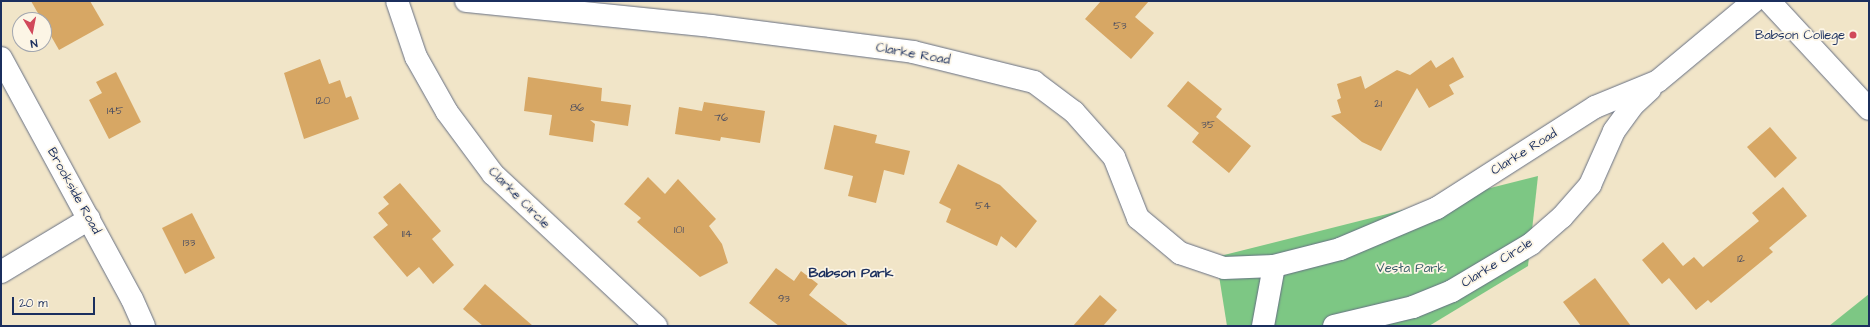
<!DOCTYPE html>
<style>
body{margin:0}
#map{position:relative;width:1870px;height:327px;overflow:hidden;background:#f1e5c8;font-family:"Architects Daughter",sans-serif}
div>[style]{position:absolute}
.green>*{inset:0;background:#7dc784}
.building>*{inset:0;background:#d7a764}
.roads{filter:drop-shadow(0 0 1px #666f83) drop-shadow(0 0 1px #666f83)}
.minor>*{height:22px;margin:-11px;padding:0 11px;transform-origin:11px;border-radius:11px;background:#fff}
.dots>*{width:11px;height:11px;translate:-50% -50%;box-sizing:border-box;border:2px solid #fcf5e5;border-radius:50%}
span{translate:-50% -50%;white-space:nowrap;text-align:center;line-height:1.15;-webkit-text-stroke:3.5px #fcf5e5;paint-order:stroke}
.number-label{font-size:11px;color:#4a4d60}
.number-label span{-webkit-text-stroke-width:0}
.poi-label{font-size:13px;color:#1b2f5e}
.right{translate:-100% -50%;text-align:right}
.street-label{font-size:13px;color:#1b2f5e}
.park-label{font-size:13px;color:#385d69}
.neighbourhood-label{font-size:14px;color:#1b2f5e;font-weight:700}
.frame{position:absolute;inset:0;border:2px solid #1b2f5e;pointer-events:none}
.north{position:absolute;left:12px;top:12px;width:40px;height:40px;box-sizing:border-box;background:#fcf5e5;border:1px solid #a2a6af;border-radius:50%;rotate:170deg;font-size:11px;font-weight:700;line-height:16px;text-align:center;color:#1b2f5e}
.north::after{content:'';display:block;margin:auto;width:14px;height:18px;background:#d1495b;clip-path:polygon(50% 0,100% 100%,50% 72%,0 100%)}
.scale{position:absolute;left:12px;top:297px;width:83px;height:18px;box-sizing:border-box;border:2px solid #1b2f5e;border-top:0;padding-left:5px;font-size:12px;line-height:14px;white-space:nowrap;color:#1b2f5e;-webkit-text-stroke:3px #fcf5e5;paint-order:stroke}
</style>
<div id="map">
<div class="green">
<div style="clip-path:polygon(1538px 176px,1528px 266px,1429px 326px,1227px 326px,1216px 257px)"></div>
<div style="clip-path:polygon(1869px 294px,1869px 326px,1829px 326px)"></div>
</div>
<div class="building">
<div style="clip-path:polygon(31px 1px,90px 1px,104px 25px,59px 50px)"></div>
<div style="clip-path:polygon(1101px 1px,1149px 1px,1135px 17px,1154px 33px,1131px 59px,1085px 19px)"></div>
<div style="clip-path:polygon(1453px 57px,1464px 77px,1449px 85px,1454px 94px,1429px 108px,1417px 88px,1381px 151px,1362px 142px,1331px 116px,1341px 113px,1337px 100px,1341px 98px,1337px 84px,1361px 76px,1365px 89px,1397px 70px,1410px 75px,1431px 60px,1436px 68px)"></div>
<div style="clip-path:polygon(320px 59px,329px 84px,340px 80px,346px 98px,351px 96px,359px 119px,304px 139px,284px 73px)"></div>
<div style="clip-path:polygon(116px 72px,141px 122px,109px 139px,89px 100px,102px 93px,96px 82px)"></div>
<div style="clip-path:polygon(528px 77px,602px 88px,601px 101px,631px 105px,628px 126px,590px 120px,595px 124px,593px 142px,549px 135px,552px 115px,524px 111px)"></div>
<div style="clip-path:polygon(1188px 81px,1222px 109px,1216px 117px,1251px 146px,1229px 173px,1192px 142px,1199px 133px,1167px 106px)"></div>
<div style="clip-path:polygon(704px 102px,765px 111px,760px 143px,721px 137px,720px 141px,675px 134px,679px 107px,702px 111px)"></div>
<div style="clip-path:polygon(834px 125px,877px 135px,875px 143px,910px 151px,904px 175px,884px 170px,876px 203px,848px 196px,853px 176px,824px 169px)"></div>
<div style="clip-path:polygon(1770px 127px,1797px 158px,1775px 178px,1747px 147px)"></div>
<div style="clip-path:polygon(958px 164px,1000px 185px,1037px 221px,1016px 248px,1001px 236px,997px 246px,946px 222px,951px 209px,939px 203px)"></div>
<div style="clip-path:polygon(648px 177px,665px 194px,678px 179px,716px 219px,709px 226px,722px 244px,728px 263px,700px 277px,637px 222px,641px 218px,624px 204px)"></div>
<div style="clip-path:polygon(400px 183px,441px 231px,432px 239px,454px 265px,433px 284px,419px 267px,407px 277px,373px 237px,388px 225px,378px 213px,389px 204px,383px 197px)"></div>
<div style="clip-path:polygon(1783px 187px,1807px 216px,1769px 248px,1773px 252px,1711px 303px,1708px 300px,1696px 310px,1669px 278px,1662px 284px,1642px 260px,1663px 242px,1683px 266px,1694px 257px,1703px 267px,1759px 221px,1752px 213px)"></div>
<div style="clip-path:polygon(192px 213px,215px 258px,185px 274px,162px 228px)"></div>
<div style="clip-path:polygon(776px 268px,794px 281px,801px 271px,818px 284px,809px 295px,849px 326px,779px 326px,749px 303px)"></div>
<div style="clip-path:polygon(1595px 278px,1631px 326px,1581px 326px,1563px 302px)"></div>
<div style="clip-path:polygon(485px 284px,533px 326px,483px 326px,463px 309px)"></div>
<div style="clip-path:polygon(1100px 295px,1117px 310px,1103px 326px,1073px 326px)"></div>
</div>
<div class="roads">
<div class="minor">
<div style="left:397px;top:1px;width:59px;rotate:71.3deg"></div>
<div style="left:416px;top:57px;width:63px;rotate:60.6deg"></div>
<div style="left:447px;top:112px;width:77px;rotate:53.4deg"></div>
<div style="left:493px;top:174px;width:223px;rotate:43deg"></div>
<div style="left:466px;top:1px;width:246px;rotate:5.8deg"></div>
<div style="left:711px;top:26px;width:204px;rotate:7.3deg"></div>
<div style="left:913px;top:52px;width:125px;rotate:13.9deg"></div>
<div style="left:1034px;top:82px;width:50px;rotate:36.9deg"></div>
<div style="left:1074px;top:112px;width:60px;rotate:48.4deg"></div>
<div style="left:1114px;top:157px;width:66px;rotate:68.5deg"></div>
<div style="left:1138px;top:218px;width:55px;rotate:39.8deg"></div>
<div style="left:1180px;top:253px;width:46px;rotate:18.8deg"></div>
<div style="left:1224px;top:268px;width:50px;rotate:-2.3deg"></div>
<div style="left:1274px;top:266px;width:68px;rotate:-14.4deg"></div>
<div style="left:1340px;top:249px;width:105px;rotate:-22.9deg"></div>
<div style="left:1437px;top:208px;width:188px;rotate:-32.6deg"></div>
<div style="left:1595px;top:107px;width:68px;rotate:-22.4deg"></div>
<div style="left:1658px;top:81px;width:125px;rotate:-39.8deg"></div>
<div style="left:1769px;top:1px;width:147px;rotate:47.2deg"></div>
<div style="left:1px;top:58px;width:274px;rotate:61.5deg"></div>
<div style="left:132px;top:299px;width:30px;rotate:66deg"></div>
<div style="left:1px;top:272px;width:103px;rotate:-31.1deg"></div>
<div style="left:1263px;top:326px;width:61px;rotate:-79.6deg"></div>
<div style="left:1334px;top:326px;width:81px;rotate:-13.5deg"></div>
<div style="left:1413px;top:307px;width:42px;rotate:-22.3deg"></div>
<div style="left:1452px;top:291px;width:92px;rotate:-30.7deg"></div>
<div style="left:1531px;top:244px;width:41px;rotate:-41.1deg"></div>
<div style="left:1562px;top:217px;width:43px;rotate:-48.8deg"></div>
<div style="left:1590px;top:185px;width:59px;rotate:-66deg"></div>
<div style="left:1614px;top:131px;width:31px;rotate:-54deg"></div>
<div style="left:1632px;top:106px;width:25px;rotate:-43deg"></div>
</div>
</div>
<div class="dots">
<div style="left:1853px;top:35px;background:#d1495b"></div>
</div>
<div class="number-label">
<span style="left:1120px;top:26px">53</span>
<span style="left:323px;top:101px">120</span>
<span style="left:1378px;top:104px">21</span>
<span style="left:577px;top:108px">86</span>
<span style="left:115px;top:111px">145</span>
<span style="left:721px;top:118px">76</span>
<span style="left:1208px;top:125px">35</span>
<span style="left:983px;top:206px">54</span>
<span style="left:679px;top:230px">101</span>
<span style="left:407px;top:234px">114</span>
<span style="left:189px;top:243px">133</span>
<span style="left:1741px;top:259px">12</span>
<span style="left:784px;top:299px">93</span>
</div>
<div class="poi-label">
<span class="right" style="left:1845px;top:35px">Babson College</span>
</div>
<div class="street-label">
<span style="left:913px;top:54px;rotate:10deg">Clarke Road</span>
<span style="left:1524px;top:152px;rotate:-32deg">Clarke Road</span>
<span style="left:74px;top:191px;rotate:61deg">Brookside Road</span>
<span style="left:519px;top:198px;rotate:45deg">Clarke Circle</span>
<span style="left:1497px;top:263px;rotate:-32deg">Clarke Circle</span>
</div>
<div class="park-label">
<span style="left:1411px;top:268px">Vesta Park</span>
</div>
<div class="neighbourhood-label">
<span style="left:851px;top:273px">Babson Park</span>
</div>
<div class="frame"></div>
<div class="north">N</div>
<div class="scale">20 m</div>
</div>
